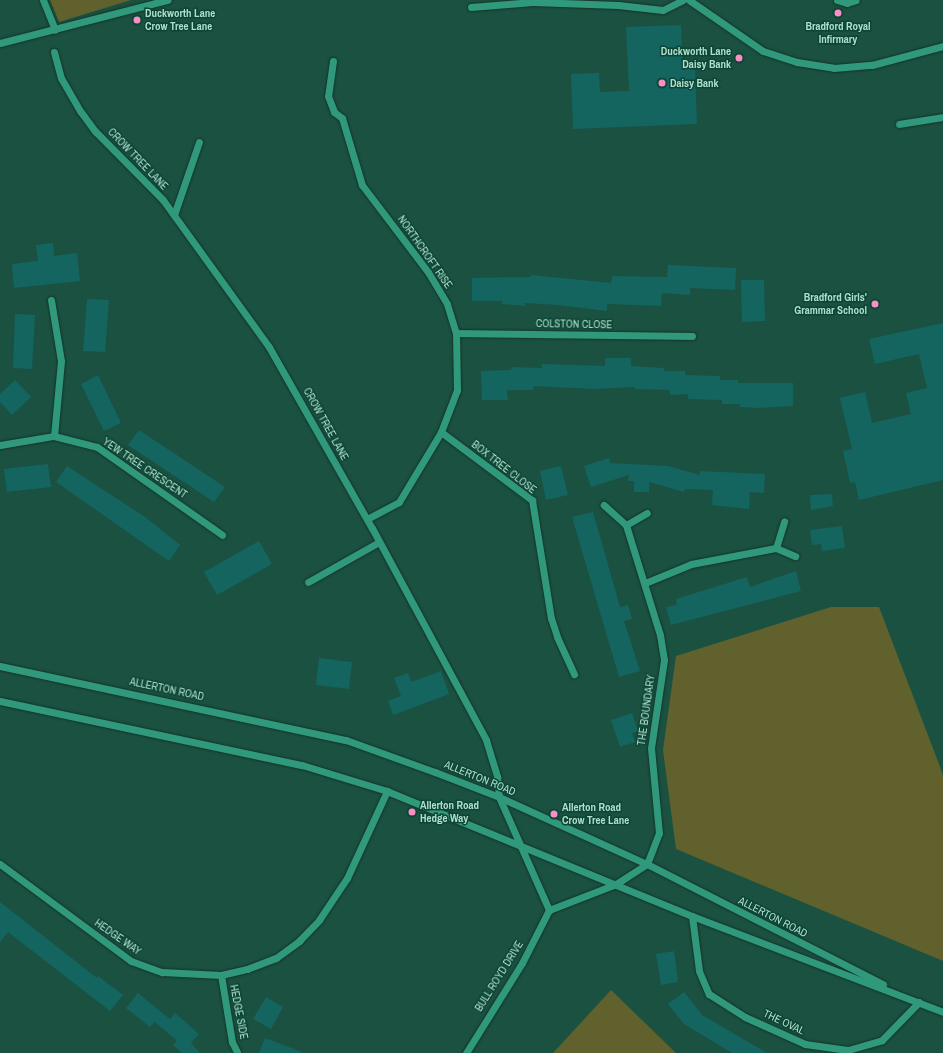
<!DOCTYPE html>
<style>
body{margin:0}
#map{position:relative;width:943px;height:1053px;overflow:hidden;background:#1b5140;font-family:"Archivo Narrow",sans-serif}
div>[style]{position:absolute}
.green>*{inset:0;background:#60612d}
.building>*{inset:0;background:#146460}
.roads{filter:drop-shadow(0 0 1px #133329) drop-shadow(0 0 1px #133329)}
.minor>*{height:7px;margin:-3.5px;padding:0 3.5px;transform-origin:3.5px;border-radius:3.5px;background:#30997b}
.dots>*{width:11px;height:11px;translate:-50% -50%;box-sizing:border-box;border:2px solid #0c4636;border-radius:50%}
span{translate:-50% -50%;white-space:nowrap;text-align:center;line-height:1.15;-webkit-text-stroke:3px #0c4636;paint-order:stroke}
.poi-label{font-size:11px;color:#b0decc;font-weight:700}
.left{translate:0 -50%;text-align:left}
.right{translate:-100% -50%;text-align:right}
.street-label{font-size:11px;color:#b0decc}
</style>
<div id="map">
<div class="green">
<div style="clip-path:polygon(50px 0,131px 0,59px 22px)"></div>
<div style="clip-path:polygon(831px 607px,879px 607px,939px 764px,943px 776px,943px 961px,676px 849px,663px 750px,676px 656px)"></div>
<div style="clip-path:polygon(611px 990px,676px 1053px,553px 1053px)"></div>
</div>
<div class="building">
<div style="clip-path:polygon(681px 25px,683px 66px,695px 66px,697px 124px,573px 129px,571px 74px,599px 73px,600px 92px,629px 91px,626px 27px)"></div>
<div style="clip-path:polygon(53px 243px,54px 256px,77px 253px,80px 281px,14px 288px,12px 264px,38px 261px,36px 245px)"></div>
<div style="clip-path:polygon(668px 265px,736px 268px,735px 290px,690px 288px,690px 295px,662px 293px,661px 306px,607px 304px,607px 311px,558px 305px,525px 303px,525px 306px,502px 304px,502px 301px,472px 301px,472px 278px,531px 277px,531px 275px,611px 283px,612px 276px,667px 277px)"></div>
<div style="clip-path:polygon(741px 280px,764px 280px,765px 321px,742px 322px)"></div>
<div style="clip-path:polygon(87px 299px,109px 300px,105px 352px,83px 351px)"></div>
<div style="clip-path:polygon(15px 314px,35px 315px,32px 369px,13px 368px)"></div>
<div style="clip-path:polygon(943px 323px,943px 480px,859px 500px,855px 482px,850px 483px,843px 451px,852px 449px,840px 398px,865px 392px,872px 423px,911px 414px,906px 393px,927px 388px,919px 354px,875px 364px,869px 339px)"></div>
<div style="clip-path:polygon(605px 358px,631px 358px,631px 366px,664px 368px,664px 371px,685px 371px,685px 375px,720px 376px,720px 380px,738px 380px,738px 383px,793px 383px,793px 406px,759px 408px,740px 407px,740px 404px,722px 404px,722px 400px,688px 399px,688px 394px,670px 395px,670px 390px,635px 389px,635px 387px,595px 389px,534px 386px,533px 390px,507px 390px,508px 400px,482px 400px,481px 371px,511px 370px,512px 367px,542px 368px,542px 364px,605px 366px)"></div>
<div style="clip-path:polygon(98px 375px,121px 423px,104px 431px,81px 384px)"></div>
<div style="clip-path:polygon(15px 380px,31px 397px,12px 415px,0 402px,0 394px)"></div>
<div style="clip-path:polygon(139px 430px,225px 487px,214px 502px,128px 445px)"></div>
<div style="clip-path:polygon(609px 458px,610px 463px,668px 466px,700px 475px,700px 471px,765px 474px,764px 493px,750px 492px,749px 509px,712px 505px,713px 490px,685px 489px,684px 492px,649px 482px,649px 492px,634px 492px,634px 481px,628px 481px,629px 475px,591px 487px,584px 466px)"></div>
<div style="clip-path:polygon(48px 464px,51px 487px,7px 492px,4px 469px)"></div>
<div style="clip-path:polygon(67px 466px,145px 517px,180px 545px,169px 561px,56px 482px)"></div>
<div style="clip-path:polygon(561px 466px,568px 495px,546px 500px,540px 471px)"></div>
<div style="clip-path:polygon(832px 494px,833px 506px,811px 510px,810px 495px)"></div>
<div style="clip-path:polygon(593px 512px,620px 607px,628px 605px,632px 619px,624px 621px,640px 671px,619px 677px,572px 517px)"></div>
<div style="clip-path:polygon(842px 526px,845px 548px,822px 551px,821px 544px,812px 545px,810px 530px)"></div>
<div style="clip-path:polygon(259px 541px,272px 564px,217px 595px,204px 572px)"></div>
<div style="clip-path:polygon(796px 571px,801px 591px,671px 625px,666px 607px,677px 605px,676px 599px,747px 577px,750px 587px)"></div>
<div style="clip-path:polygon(319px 658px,352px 662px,349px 689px,316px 685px)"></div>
<div style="clip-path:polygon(441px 671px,449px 694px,393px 715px,388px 701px,401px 696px,394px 678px,408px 673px,411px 682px)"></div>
<div style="clip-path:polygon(632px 713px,638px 731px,632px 733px,635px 742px,620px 747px,611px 720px)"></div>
<div style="clip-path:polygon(0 902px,97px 978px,98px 976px,123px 995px,110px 1011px,8px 932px,0 942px)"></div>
<div style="clip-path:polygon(674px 951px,678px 982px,661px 985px,656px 954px)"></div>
<div style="clip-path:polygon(684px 992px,702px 1015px,767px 1053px,732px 1053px,684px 1024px,668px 1004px)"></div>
<div style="clip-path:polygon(138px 993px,170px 1019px,175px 1013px,199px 1034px,191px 1043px,200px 1053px,182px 1053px,173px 1045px,177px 1041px,155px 1022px,150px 1027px,126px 1008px)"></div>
<div style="clip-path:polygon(266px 997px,283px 1007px,271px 1029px,253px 1019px)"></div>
<div style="clip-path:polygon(265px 1038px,302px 1052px,302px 1053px,259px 1053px)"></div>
</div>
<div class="roads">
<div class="minor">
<div style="left:43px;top:0;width:32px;rotate:68deg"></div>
<div style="left:689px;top:0;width:90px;rotate:34.6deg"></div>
<div style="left:763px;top:51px;width:36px;rotate:18deg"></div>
<div style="left:797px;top:62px;width:37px;rotate:9deg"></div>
<div style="left:834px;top:68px;width:38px;rotate:-5deg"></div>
<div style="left:872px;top:65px;width:73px;rotate:-15deg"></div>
<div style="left:837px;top:0;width:10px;rotate:17deg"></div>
<div style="left:847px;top:3px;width:9px;rotate:-18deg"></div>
<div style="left:471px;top:7px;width:62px;rotate:-4.6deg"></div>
<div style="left:533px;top:2px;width:85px;rotate:2deg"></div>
<div style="left:618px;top:5px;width:45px;rotate:6.3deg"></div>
<div style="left:663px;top:10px;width:22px;rotate:-27deg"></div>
<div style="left:0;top:43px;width:173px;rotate:-14.4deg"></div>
<div style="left:54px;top:52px;width:27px;rotate:75deg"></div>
<div style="left:61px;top:78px;width:39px;rotate:60deg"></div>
<div style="left:81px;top:112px;width:24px;rotate:54deg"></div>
<div style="left:95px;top:131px;width:97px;rotate:45.4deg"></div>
<div style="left:163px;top:200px;width:181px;rotate:54.2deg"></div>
<div style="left:269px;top:347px;width:208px;rotate:60.4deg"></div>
<div style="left:372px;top:528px;width:241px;rotate:61.7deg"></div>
<div style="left:486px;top:740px;width:39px;rotate:73deg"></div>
<div style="left:497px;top:777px;width:20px;rotate:84deg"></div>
<div style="left:499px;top:797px;width:124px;rotate:66.1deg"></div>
<div style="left:333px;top:61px;width:35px;rotate:98deg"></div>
<div style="left:328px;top:96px;width:17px;rotate:69deg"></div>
<div style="left:334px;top:112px;width:10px;rotate:37deg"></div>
<div style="left:342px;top:118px;width:70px;rotate:73.4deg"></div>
<div style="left:362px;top:185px;width:109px;rotate:52.8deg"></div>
<div style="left:428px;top:272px;width:37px;rotate:59deg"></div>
<div style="left:447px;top:304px;width:30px;rotate:73deg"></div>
<div style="left:456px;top:333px;width:57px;rotate:89deg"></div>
<div style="left:457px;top:390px;width:45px;rotate:110.9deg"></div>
<div style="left:441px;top:432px;width:82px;rotate:121deg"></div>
<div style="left:399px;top:502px;width:36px;rotate:152deg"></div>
<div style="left:899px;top:124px;width:45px;rotate:-9deg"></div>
<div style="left:174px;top:215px;width:77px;rotate:-71.1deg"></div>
<div style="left:51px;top:300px;width:62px;rotate:80.7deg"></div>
<div style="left:61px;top:361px;width:75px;rotate:95.3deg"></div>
<div style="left:456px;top:333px;width:236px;rotate:0.7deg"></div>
<div style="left:441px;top:432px;width:114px;rotate:36.8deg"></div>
<div style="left:532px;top:500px;width:120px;rotate:80.9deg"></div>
<div style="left:551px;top:618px;width:20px;rotate:72deg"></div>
<div style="left:557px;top:637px;width:41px;rotate:65.3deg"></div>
<div style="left:0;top:445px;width:55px;rotate:-9.5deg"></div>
<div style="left:54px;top:436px;width:44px;rotate:14.3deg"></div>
<div style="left:97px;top:447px;width:153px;rotate:35.1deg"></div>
<div style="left:626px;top:525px;width:24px;rotate:-30deg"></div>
<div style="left:776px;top:548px;width:21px;rotate:23deg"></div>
<div style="left:308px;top:582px;width:81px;rotate:-29.4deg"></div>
<div style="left:645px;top:583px;width:50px;rotate:-22.4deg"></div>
<div style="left:691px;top:564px;width:86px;rotate:-10.7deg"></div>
<div style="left:776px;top:548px;width:28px;rotate:-73deg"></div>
<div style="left:0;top:666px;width:354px;rotate:12.1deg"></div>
<div style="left:346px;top:740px;width:95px;rotate:19.8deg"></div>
<div style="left:435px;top:772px;width:69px;rotate:21.3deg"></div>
<div style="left:499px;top:797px;width:162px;rotate:24.4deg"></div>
<div style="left:647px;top:864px;width:265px;rotate:27deg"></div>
<div style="left:0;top:701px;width:309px;rotate:12deg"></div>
<div style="left:302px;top:765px;width:89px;rotate:17deg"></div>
<div style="left:387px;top:791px;width:330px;rotate:22.3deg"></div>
<div style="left:692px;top:916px;width:269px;rotate:20.9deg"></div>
<div style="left:0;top:864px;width:163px;rotate:36.5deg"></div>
<div style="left:131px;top:961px;width:33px;rotate:20deg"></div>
<div style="left:162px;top:972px;width:59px;rotate:2.9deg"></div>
<div style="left:221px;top:975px;width:27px;rotate:-13deg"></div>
<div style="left:247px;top:969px;width:31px;rotate:-21deg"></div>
<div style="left:276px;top:958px;width:29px;rotate:-36deg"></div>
<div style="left:299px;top:941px;width:29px;rotate:-46deg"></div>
<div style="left:319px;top:920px;width:50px;rotate:-56.3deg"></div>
<div style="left:347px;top:878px;width:96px;rotate:-65.3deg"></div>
<div style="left:692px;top:916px;width:55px;rotate:82.7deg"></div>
<div style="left:699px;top:971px;width:25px;rotate:67deg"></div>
<div style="left:709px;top:994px;width:43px;rotate:32.6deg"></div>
<div style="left:745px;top:1017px;width:66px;rotate:24.2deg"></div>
<div style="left:805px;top:1044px;width:43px;rotate:7.9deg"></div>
<div style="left:848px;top:1050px;width:35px;rotate:-16deg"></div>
<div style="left:882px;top:1040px;width:53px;rotate:-45.8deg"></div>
<div style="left:221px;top:975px;width:68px;rotate:80.7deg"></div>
<div style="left:232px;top:1042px;width:11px;rotate:63deg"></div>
<div style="left:466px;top:1053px;width:106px;rotate:-58.1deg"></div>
<div style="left:522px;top:963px;width:59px;rotate:-63deg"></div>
<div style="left:549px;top:910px;width:72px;rotate:-21.2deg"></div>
<div style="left:616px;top:884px;width:37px;rotate:-33deg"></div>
<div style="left:647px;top:864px;width:33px;rotate:-69deg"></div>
<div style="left:659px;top:833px;width:85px;rotate:-95.4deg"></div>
<div style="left:651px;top:748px;width:89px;rotate:-81.6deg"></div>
<div style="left:664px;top:660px;width:25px;rotate:-99deg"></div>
<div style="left:660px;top:635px;width:115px;rotate:-107.2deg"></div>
<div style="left:626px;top:525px;width:30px;rotate:-138deg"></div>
</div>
</div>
<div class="dots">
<div style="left:838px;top:13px;background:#fb8fc5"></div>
<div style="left:137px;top:20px;background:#fb8fc5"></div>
<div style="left:739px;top:58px;background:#fb8fc5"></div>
<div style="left:662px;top:83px;background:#fb8fc5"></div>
<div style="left:875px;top:304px;background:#fb8fc5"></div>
<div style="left:412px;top:812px;background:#fb8fc5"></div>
<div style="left:554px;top:814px;background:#fb8fc5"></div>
</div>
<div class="poi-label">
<span class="left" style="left:145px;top:20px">Duckworth Lane<br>Crow Tree Lane</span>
<span style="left:838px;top:33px">Bradford Royal<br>Infirmary</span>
<span class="right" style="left:731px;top:58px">Duckworth Lane<br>Daisy Bank</span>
<span class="left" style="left:670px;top:83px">Daisy Bank</span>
<span class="right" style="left:867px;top:304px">Bradford Girls'<br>Grammar School</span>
<span class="left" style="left:420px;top:812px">Allerton Road<br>Hedge Way</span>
<span class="left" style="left:562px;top:814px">Allerton Road<br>Crow Tree Lane</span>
</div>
<div class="street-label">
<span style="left:138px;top:159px;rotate:46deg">CROW TREE LANE</span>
<span style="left:425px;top:252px;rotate:55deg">NORTHCROFT RISE</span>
<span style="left:574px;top:324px;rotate:1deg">COLSTON CLOSE</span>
<span style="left:326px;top:424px;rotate:61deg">CROW TREE LANE</span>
<span style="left:504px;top:467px;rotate:38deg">BOX TREE CLOSE</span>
<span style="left:145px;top:468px;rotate:34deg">YEW TREE CRESCENT</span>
<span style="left:167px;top:689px;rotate:12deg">ALLERTON ROAD</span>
<span style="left:646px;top:710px;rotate:-82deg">THE BOUNDARY</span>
<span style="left:480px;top:778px;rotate:22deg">ALLERTON ROAD</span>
<span style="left:773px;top:917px;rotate:27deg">ALLERTON ROAD</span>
<span style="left:118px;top:937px;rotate:35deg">HEDGE WAY</span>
<span style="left:499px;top:976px;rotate:-58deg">BULL ROYD DRIVE</span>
<span style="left:239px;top:1012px;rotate:79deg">HEDGE SIDE</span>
<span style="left:784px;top:1022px;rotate:25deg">THE OVAL</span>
</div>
</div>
